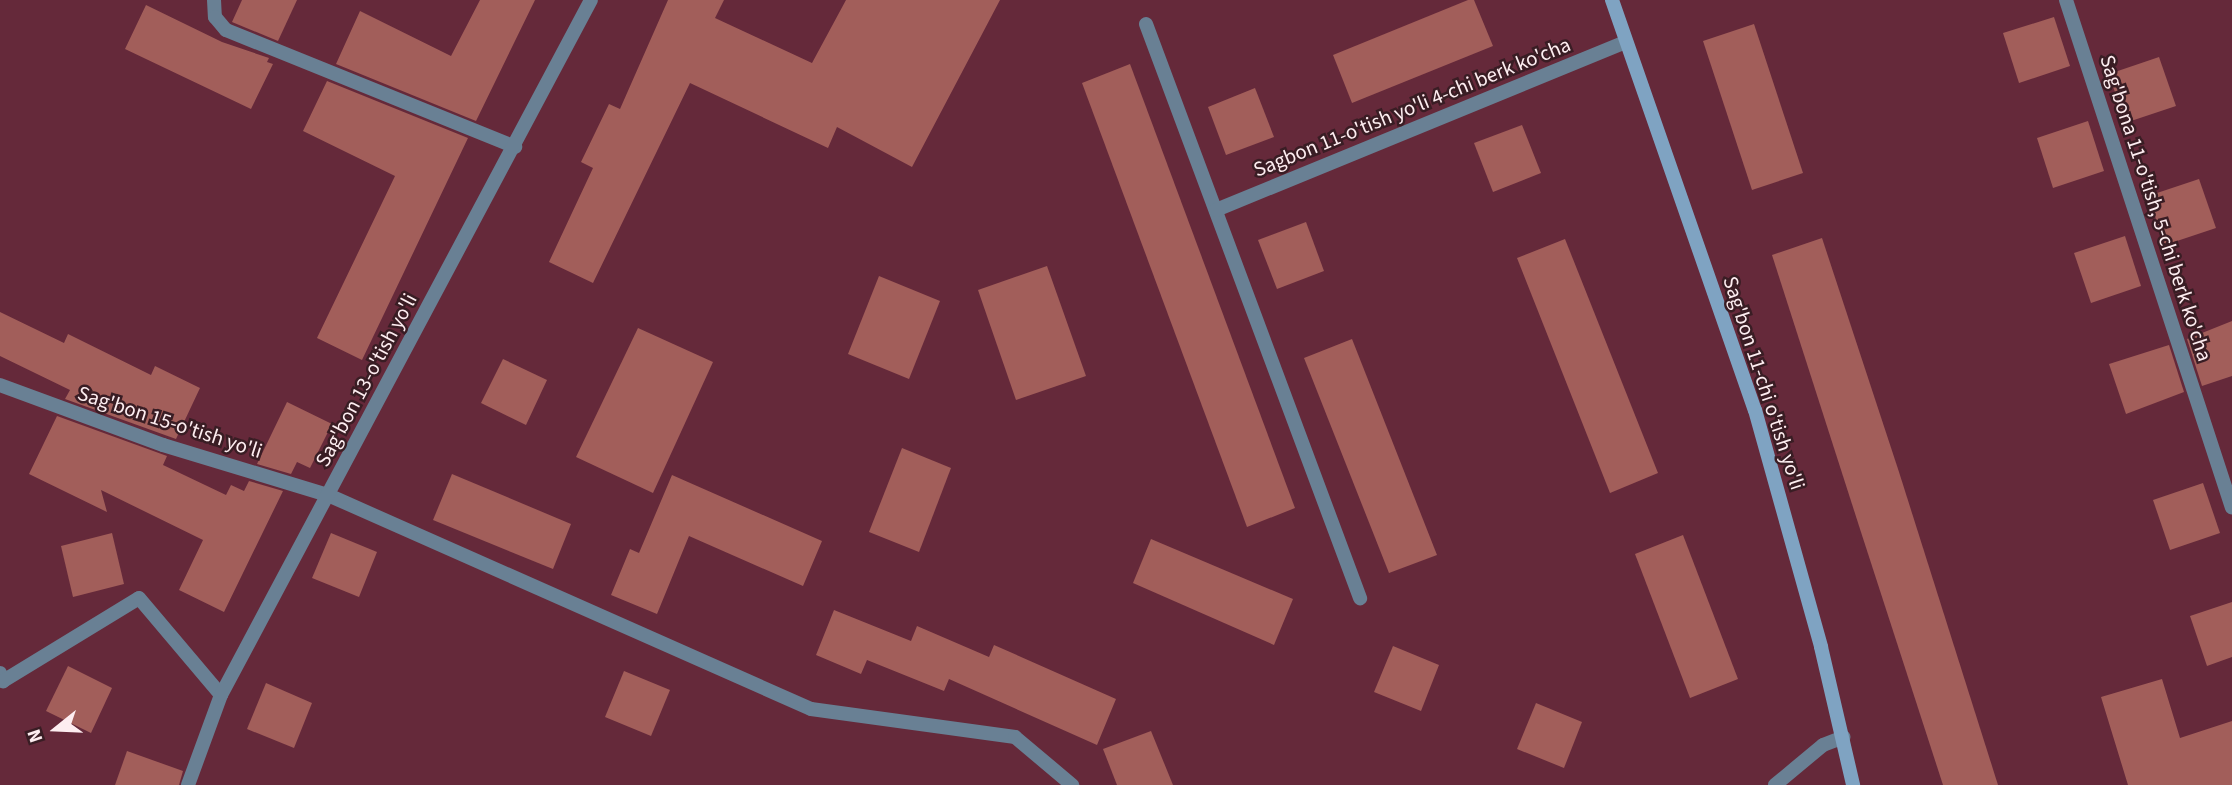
<!DOCTYPE html>
<style>
body{margin:0}
#map{position:relative;width:2232px;height:785px;overflow:hidden;background:#65293a;font-family:"Source Sans 3",sans-serif}
div>[style]{position:absolute}
.building>*{inset:0;background:#a25e5a}
.service>*{height:14px;margin:-7px;padding:0 7px;transform-origin:7px;border-radius:7px;background:#698094}
.minor>*{height:14px;margin:-7px;padding:0 7px;transform-origin:7px;border-radius:7px;background:#698094}
.secondary>*{height:14px;margin:-7px;padding:0 7px;transform-origin:7px;border-radius:7px;background:#7fa3c2}
span{translate:-50% -50%;white-space:nowrap;text-align:center;line-height:1.15;-webkit-text-stroke:5px #391d24;paint-order:stroke}
.street-label{font-size:21px;color:#fdedf0}
.north{position:absolute;left:21px;top:694px;width:70px;height:70px;-webkit-text-stroke:5px #391d24;paint-order:stroke;rotate:252deg;font-size:19px;font-weight:700;line-height:28px;text-align:center;color:#fdedf0}
.north::after{content:'';display:block;margin:auto;width:24px;height:32px;background:#fdedf0;clip-path:polygon(50% 0,100% 100%,50% 72%,0 100%)}
</style>
<div id="map">
<div class="building">
<div style="clip-path:polygon(242px 0,297px 0,278px 41px,232px 22px)"></div>
<div style="clip-path:polygon(480px 0,535px 0,476px 121px,336px 64px,360px 11px,451px 56px)"></div>
<div style="clip-path:polygon(668px 0,724px 0,715px 18px,812px 63px,846px 0,1000px 0,912px 167px,837px 127px,828px 148px,690px 83px,593px 283px,549px 262px,593px 168px,581px 162px,609px 104px,620px 109px)"></div>
<div style="clip-path:polygon(1468px 0,1474px 0,1493px 46px,1352px 103px,1333px 55px)"></div>
<div style="clip-path:polygon(146px 5px,222px 42px,269px 58px,267px 62px,273px 64px,251px 109px,125px 49px)"></div>
<div style="clip-path:polygon(2054px 17px,2070px 66px,2019px 83px,2003px 33px)"></div>
<div style="clip-path:polygon(1754px 24px,1803px 173px,1752px 190px,1703px 41px)"></div>
<div style="clip-path:polygon(2159px 57px,2176px 106px,2125px 123px,2109px 74px)"></div>
<div style="clip-path:polygon(1130px 64px,1295px 508px,1247px 527px,1082px 83px)"></div>
<div style="clip-path:polygon(327px 81px,468px 138px,362px 360px,317px 338px,395px 176px,303px 131px)"></div>
<div style="clip-path:polygon(1255px 88px,1274px 137px,1226px 155px,1208px 107px)"></div>
<div style="clip-path:polygon(2088px 121px,2104px 171px,2053px 188px,2037px 138px)"></div>
<div style="clip-path:polygon(1522px 125px,1541px 173px,1493px 192px,1474px 143px)"></div>
<div style="clip-path:polygon(2199px 179px,2216px 228px,2165px 245px,2148px 196px)"></div>
<div style="clip-path:polygon(1306px 222px,1324px 271px,1277px 289px,1258px 240px)"></div>
<div style="clip-path:polygon(2125px 236px,2141px 286px,2091px 303px,2074px 253px)"></div>
<div style="clip-path:polygon(1822px 238px,1899px 472px,1998px 785px,1943px 785px,1860px 529px,1772px 255px)"></div>
<div style="clip-path:polygon(1565px 239px,1658px 473px,1610px 493px,1517px 258px)"></div>
<div style="clip-path:polygon(1047px 266px,1086px 376px,1016px 400px,978px 290px)"></div>
<div style="clip-path:polygon(879px 276px,940px 301px,909px 379px,848px 354px)"></div>
<div style="clip-path:polygon(0 312px,64px 343px,68px 334px,151px 375px,155px 366px,200px 388px,176px 439px,65px 399px,70px 390px,0 356px)"></div>
<div style="clip-path:polygon(2232px 321px,2232px 376px,2202px 386px,2187px 339px)"></div>
<div style="clip-path:polygon(638px 328px,713px 362px,653px 493px,576px 457px)"></div>
<div style="clip-path:polygon(1352px 339px,1437px 555px,1389px 573px,1304px 358px)"></div>
<div style="clip-path:polygon(2169px 345px,2184px 392px,2126px 414px,2109px 364px)"></div>
<div style="clip-path:polygon(503px 359px,547px 380px,526px 425px,481px 403px)"></div>
<div style="clip-path:polygon(287px 402px,332px 424px,310px 468px,297px 462px,291px 474px,257px 464px)"></div>
<div style="clip-path:polygon(57px 416px,167px 456px,163px 465px,226px 495px,231px 485px,244px 491px,249px 481px,283px 491px,224px 612px,179px 590px,203px 540px,101px 490px,107px 512px,29px 474px)"></div>
<div style="clip-path:polygon(902px 448px,951px 468px,919px 552px,869px 532px)"></div>
<div style="clip-path:polygon(452px 474px,571px 524px,553px 569px,433px 520px)"></div>
<div style="clip-path:polygon(672px 475px,822px 541px,803px 586px,689px 536px,657px 614px,611px 595px,630px 549px,639px 553px)"></div>
<div style="clip-path:polygon(2203px 483px,2220px 533px,2170px 550px,2153px 500px)"></div>
<div style="clip-path:polygon(112px 533px,124px 584px,73px 597px,61px 546px)"></div>
<div style="clip-path:polygon(331px 533px,377px 552px,359px 597px,312px 578px)"></div>
<div style="clip-path:polygon(1683px 535px,1738px 679px,1690px 698px,1635px 554px)"></div>
<div style="clip-path:polygon(1151px 539px,1293px 599px,1274px 645px,1133px 583px)"></div>
<div style="clip-path:polygon(2232px 602px,2232px 657px,2207px 666px,2190px 616px)"></div>
<div style="clip-path:polygon(834px 610px,911px 641px,917px 626px,989px 657px,994px 645px,1116px 699px,1097px 745px,949px 679px,944px 691px,867px 660px,861px 674px,816px 655px)"></div>
<div style="clip-path:polygon(1393px 646px,1439px 665px,1421px 711px,1374px 692px)"></div>
<div style="clip-path:polygon(68px 666px,112px 688px,91px 733px,46px 711px)"></div>
<div style="clip-path:polygon(624px 671px,670px 690px,651px 736px,605px 717px)"></div>
<div style="clip-path:polygon(2162px 679px,2180px 738px,2232px 721px,2232px 785px,2128px 785px,2101px 697px)"></div>
<div style="clip-path:polygon(266px 683px,312px 703px,294px 748px,247px 729px)"></div>
<div style="clip-path:polygon(1536px 703px,1582px 722px,1564px 768px,1517px 749px)"></div>
<div style="clip-path:polygon(1151px 731px,1173px 785px,1117px 785px,1103px 749px)"></div>
<div style="clip-path:polygon(127px 751px,183px 771px,179px 785px,115px 785px)"></div>
</div>
<div class="service">
<div style="left:214px;top:0;width:17px;rotate:87deg"></div>
<div style="left:215px;top:17px;width:17px;rotate:50deg"></div>
<div style="left:226px;top:30px;width:312px;rotate:22deg"></div>
<div style="left:0;top:673px;width:9px;rotate:69deg"></div>
<div style="left:3px;top:681px;width:159px;rotate:-31.4deg"></div>
<div style="left:139px;top:598px;width:127px;rotate:49.8deg"></div>
</div>
<div class="minor">
<div style="left:2066px;top:0;width:534px;rotate:71.9deg"></div>
<div style="left:1146px;top:24px;width:613px;rotate:69.55deg"></div>
<div style="left:1216px;top:210px;width:442px;rotate:-22.3deg"></div>
<div style="left:0;top:385px;width:174px;rotate:20.2deg"></div>
<div style="left:163px;top:445px;width:172px;rotate:16.9deg"></div>
<div style="left:328px;top:495px;width:528px;rotate:23.9deg"></div>
<div style="left:811px;top:709px;width:206px;rotate:7.8deg"></div>
<div style="left:1015px;top:737px;width:75px;rotate:40.1deg"></div>
<div style="left:188px;top:785px;width:96px;rotate:-69.9deg"></div>
<div style="left:221px;top:695px;width:787px;rotate:-61.97deg"></div>
<div style="left:1775px;top:785px;width:62px;rotate:-39.8deg"></div>
<div style="left:1823px;top:745px;width:22px;rotate:-21deg"></div>
</div>
<div class="secondary">
<div style="left:1612px;top:0;width:434px;rotate:70.8deg"></div>
<div style="left:1755px;top:410px;width:246px;rotate:74.4deg"></div>
<div style="left:1821px;top:647px;width:142px;rotate:76.9deg"></div>
</div>
<div class="street-label">
<span style="left:1412px;top:107px;rotate:-22deg">Sagbon 11-o'tish yo'li 4-chi berk ko'cha</span>
<span style="left:2156px;top:208px;rotate:72deg">Sag'bona 11-o'tish, 5-chi berk ko'cha</span>
<span style="left:366px;top:380px;rotate:-62deg">Sag'bon 13-o'tish yo'li</span>
<span style="left:1764px;top:383px;rotate:72deg">Sag'bon 11-chi o'tish yo'li</span>
<span style="left:170px;top:422px;rotate:18deg">Sag'bon 15-o'tish yo'li</span>
</div>
<div class="north">N</div>
</div>
